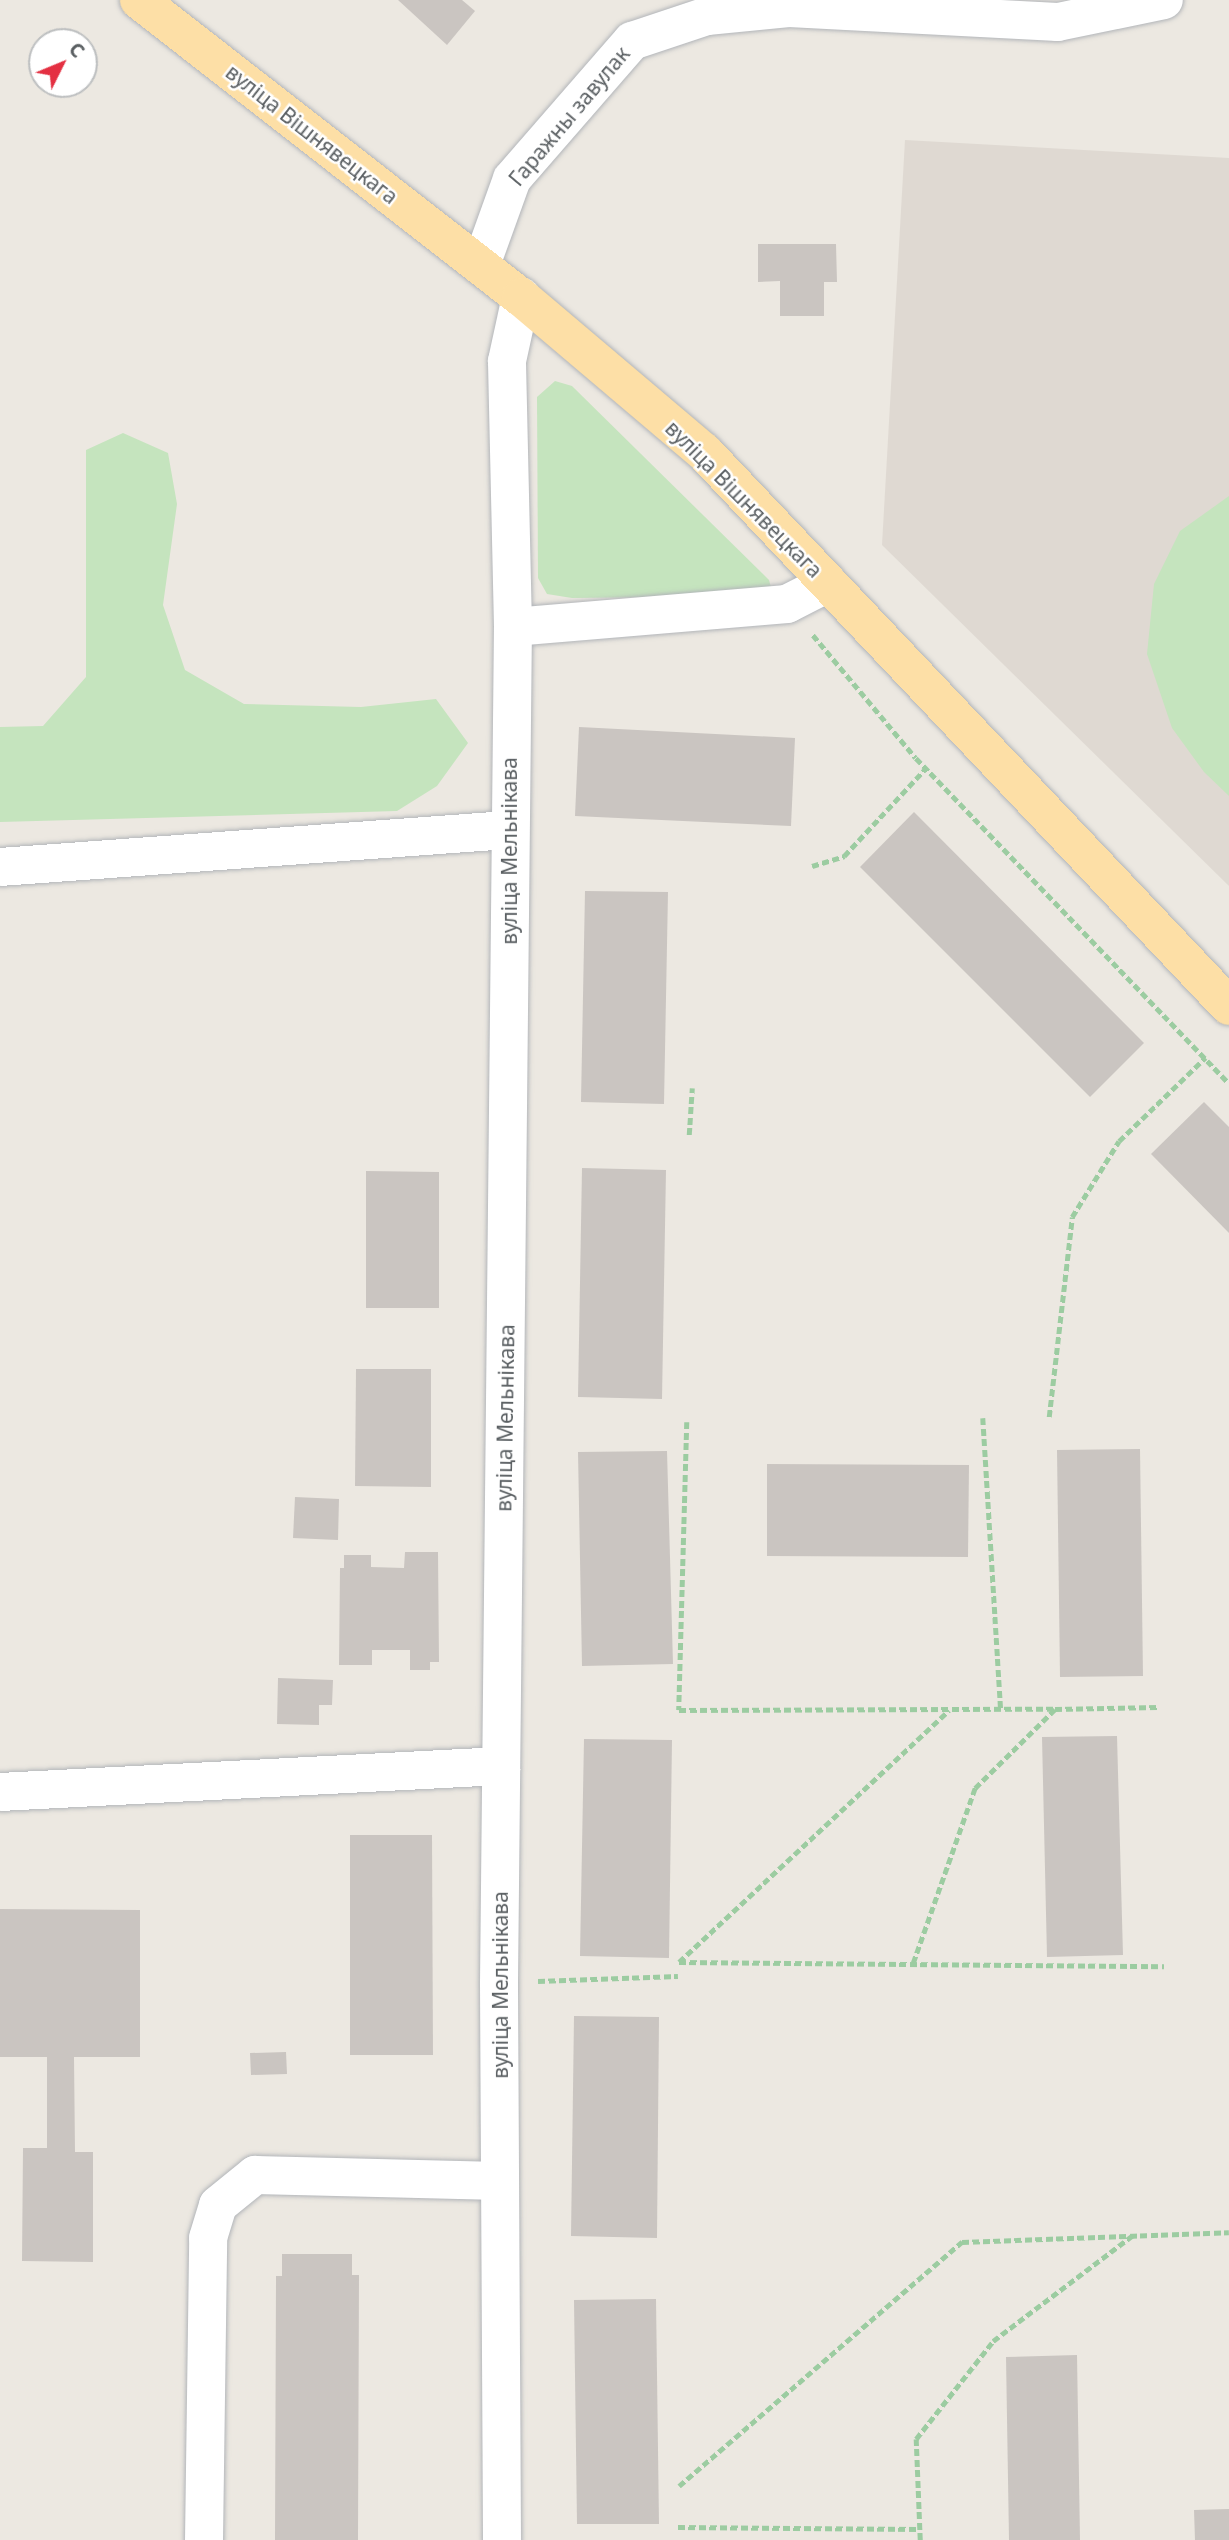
<!DOCTYPE html>
<meta charset="utf-8">
<style>
body{margin:0}
#map{position:relative;width:1229px;height:2540px;overflow:hidden;background:#ece8e1;font-family:"Noto Sans",sans-serif}
div>[style]{position:absolute}
.education>*{inset:0;background:#dfd9d2}
.green>*{inset:0;background:#c5e4be}
.building>*{inset:0;background:#cac5c1}
.path>*{height:4.5px;margin-top:-2.25px;transform-origin:0;background:repeating-linear-gradient(90deg,#9ccca1 0 7px,transparent 0 10.5px)}
.roads{filter:drop-shadow(0 0 2px #b2b5b9) drop-shadow(0 0 2px #b2b5b9)}
.minor>*{height:38px;margin:-19px;padding:0 19px;transform-origin:19px;border-radius:19px;background:#fff}
.major>*{height:38px;margin:-19px;padding:0 19px;transform-origin:19px;border-radius:19px;background:#fddfa6}
span{translate:-50% -50%;white-space:nowrap;text-align:center;line-height:1.15;-webkit-text-stroke:5px #fff;paint-order:stroke}
.street-label{font-size:21px;color:#5a5f62}
.north{position:absolute;left:28px;top:28px;width:70px;height:70px;box-sizing:border-box;background:#fff;border:2px solid #bdbfc0;border-radius:50%;rotate:47deg;font-size:19px;font-weight:700;line-height:28px;text-align:center;color:#5a5f62}
.north::after{content:'';display:block;margin:auto;width:24px;height:32px;background:#e43042;clip-path:polygon(50% 0,100% 100%,50% 72%,0 100%)}
</style>
<div id="map">
<div class="education">
<div style="clip-path:polygon(905px 140px,1229px 158px,1229px 886px,882px 545px)"></div>
</div>
<div class="green">
<div style="clip-path:polygon(555px 381px,572px 386px,769px 580px,772px 591px,767px 596px,572px 598px,547px 594px,538px 578px,537px 397px)"></div>
<div style="clip-path:polygon(123px 433px,168px 453px,177px 504px,163px 605px,185px 670px,244px 704px,361px 707px,436px 699px,468px 743px,437px 786px,397px 811px,0 822px,0 727px,43px 726px,86px 677px,86px 450px)"></div>
<div style="clip-path:polygon(1229px 496px,1229px 796px,1204px 772px,1172px 728px,1147px 654px,1154px 584px,1180px 531px)"></div>
</div>
<div class="building">
<div style="clip-path:polygon(398px 0,462px 0,475px 11px,447px 45px)"></div>
<div style="clip-path:polygon(758px 244px,836px 244px,837px 282px,824px 282px,824px 316px,780px 316px,780px 281px,758px 282px)"></div>
<div style="clip-path:polygon(579px 727px,795px 738px,791px 826px,575px 816px)"></div>
<div style="clip-path:polygon(914px 812px,1144px 1043px,1090px 1097px,860px 867px)"></div>
<div style="clip-path:polygon(585px 891px,668px 892px,664px 1104px,581px 1102px)"></div>
<div style="clip-path:polygon(1204px 1102px,1229px 1127px,1229px 1233px,1151px 1154px)"></div>
<div style="clip-path:polygon(582px 1168px,666px 1170px,662px 1399px,578px 1397px)"></div>
<div style="clip-path:polygon(366px 1171px,439px 1172px,439px 1308px,366px 1308px)"></div>
<div style="clip-path:polygon(356px 1369px,431px 1369px,431px 1487px,355px 1486px)"></div>
<div style="clip-path:polygon(1140px 1449px,1143px 1676px,1060px 1677px,1057px 1450px)"></div>
<div style="clip-path:polygon(667px 1451px,673px 1664px,582px 1666px,578px 1452px)"></div>
<div style="clip-path:polygon(767px 1464px,969px 1465px,968px 1557px,767px 1556px)"></div>
<div style="clip-path:polygon(295px 1497px,339px 1499px,338px 1540px,293px 1538px)"></div>
<div style="clip-path:polygon(405px 1552px,438px 1552px,439px 1662px,430px 1662px,430px 1670px,410px 1670px,410px 1650px,372px 1650px,372px 1665px,339px 1665px,340px 1568px,344px 1568px,344px 1555px,371px 1555px,371px 1567px,404px 1568px)"></div>
<div style="clip-path:polygon(278px 1678px,333px 1680px,332px 1705px,319px 1705px,319px 1725px,277px 1724px)"></div>
<div style="clip-path:polygon(1117px 1736px,1123px 1955px,1047px 1957px,1042px 1737px)"></div>
<div style="clip-path:polygon(584px 1739px,672px 1740px,669px 1958px,580px 1956px)"></div>
<div style="clip-path:polygon(350px 1835px,432px 1835px,433px 2055px,350px 2055px)"></div>
<div style="clip-path:polygon(0 1909px,140px 1910px,140px 2057px,74px 2057px,75px 2152px,93px 2152px,93px 2262px,22px 2261px,23px 2148px,47px 2148px,47px 2057px,0 2057px)"></div>
<div style="clip-path:polygon(574px 2016px,659px 2017px,657px 2238px,571px 2236px)"></div>
<div style="clip-path:polygon(286px 2052px,287px 2074px,251px 2075px,250px 2053px)"></div>
<div style="clip-path:polygon(282px 2254px,352px 2254px,352px 2275px,359px 2275px,358px 2540px,275px 2540px,276px 2276px,282px 2276px)"></div>
<div style="clip-path:polygon(656px 2299px,659px 2524px,577px 2524px,574px 2300px)"></div>
<div style="clip-path:polygon(1077px 2355px,1080px 2540px,1009px 2540px,1006px 2357px)"></div>
<div style="clip-path:polygon(1229px 2509px,1229px 2540px,1195px 2540px,1194px 2510px)"></div>
</div>
<div class="path">
<div style="left:813px;top:635px;width:160px;rotate:50.1deg"></div>
<div style="left:916px;top:758px;width:451px;rotate:46.1deg"></div>
<div style="left:812px;top:866px;width:34px;rotate:-17deg"></div>
<div style="left:844px;top:856px;width:120px;rotate:-47deg"></div>
<div style="left:689px;top:1135px;width:47px;rotate:-86.3deg"></div>
<div style="left:1049px;top:1417px;width:201px;rotate:-83.4deg"></div>
<div style="left:1072px;top:1217px;width:89px;rotate:-58.3deg"></div>
<div style="left:1119px;top:1141px;width:120px;rotate:-44deg"></div>
<div style="left:983px;top:1418px;width:292px;rotate:86.5deg"></div>
<div style="left:687px;top:1422px;width:288px;rotate:91.6deg"></div>
<div style="left:679px;top:1710px;width:376px;rotate:-0.2deg"></div>
<div style="left:679px;top:1962px;width:485px;rotate:0.5deg"></div>
<div style="left:679px;top:1962px;width:369px;rotate:-43deg"></div>
<div style="left:913px;top:1963px;width:186px;rotate:-70.5deg"></div>
<div style="left:975px;top:1788px;width:112px;rotate:-44.6deg"></div>
<div style="left:1055px;top:1709px;width:103px;rotate:-1.1deg"></div>
<div style="left:538px;top:1981px;width:140px;rotate:-2deg"></div>
<div style="left:679px;top:2486px;width:374px;rotate:-40.8deg"></div>
<div style="left:962px;top:2242px;width:267px;rotate:-2.1deg"></div>
<div style="left:678px;top:2527px;width:241px;rotate:0.5deg"></div>
<div style="left:920px;top:2540px;width:101px;rotate:-92.3deg"></div>
<div style="left:916px;top:2439px;width:125px;rotate:-51.8deg"></div>
<div style="left:993px;top:2341px;width:176px;rotate:-37.1deg"></div>
</div>
<div class="roads">
<div class="minor">
<div style="left:481px;top:265px;width:91px;rotate:-70.2deg"></div>
<div style="left:512px;top:179px;width:183px;rotate:-49deg"></div>
<div style="left:632px;top:41px;width:79px;rotate:-18.4deg"></div>
<div style="left:707px;top:16px;width:82px;rotate:-5.6deg"></div>
<div style="left:789px;top:8px;width:269px;rotate:3deg"></div>
<div style="left:1058px;top:22px;width:108px;rotate:-11.7deg"></div>
<div style="left:513px;top:627px;width:275px;rotate:-4.8deg"></div>
<div style="left:787px;top:604px;width:46px;rotate:-27.1deg"></div>
<div style="left:0;top:867px;width:509px;rotate:-4.17deg"></div>
<div style="left:0;top:1792px;width:502px;rotate:-2.97deg"></div>
<div style="left:204px;top:2540px;width:302px;rotate:-89.2deg"></div>
<div style="left:208px;top:2238px;width:34px;rotate:-73deg"></div>
<div style="left:218px;top:2205px;width:48px;rotate:-39deg"></div>
<div style="left:255px;top:2175px;width:245px;rotate:1.4deg"></div>
<div style="left:502px;top:2540px;width:557px;rotate:-90.31deg"></div>
<div style="left:499px;top:1983px;width:1356px;rotate:-89.41deg"></div>
<div style="left:513px;top:627px;width:266px;rotate:-91.3deg"></div>
<div style="left:507px;top:361px;width:66px;rotate:-77.7deg"></div>
</div>
<div class="major">
<div style="left:139px;top:0;width:484px;rotate:37.9deg"></div>
<div style="left:521px;top:297px;width:240px;rotate:40.3deg"></div>
<div style="left:704px;top:452px;width:763px;rotate:46.54deg"></div>
</div>
</div>
<div class="street-label">
<span style="left:569px;top:116px;rotate:-50deg">Гаражны завулак</span>
<span style="left:312px;top:134px;rotate:38deg">вуліца Вішнявецкага</span>
<span style="left:744px;top:499px;rotate:45deg">вуліца Вішнявецкага</span>
<span style="left:509px;top:851px;rotate:-90deg">вуліца Мельнікава</span>
<span style="left:505px;top:1418px;rotate:-89deg">вуліца Мельнікава</span>
<span style="left:500px;top:1985px;rotate:-90deg">вуліца Мельнікава</span>
</div>
<div class="north">С</div>
</div>
